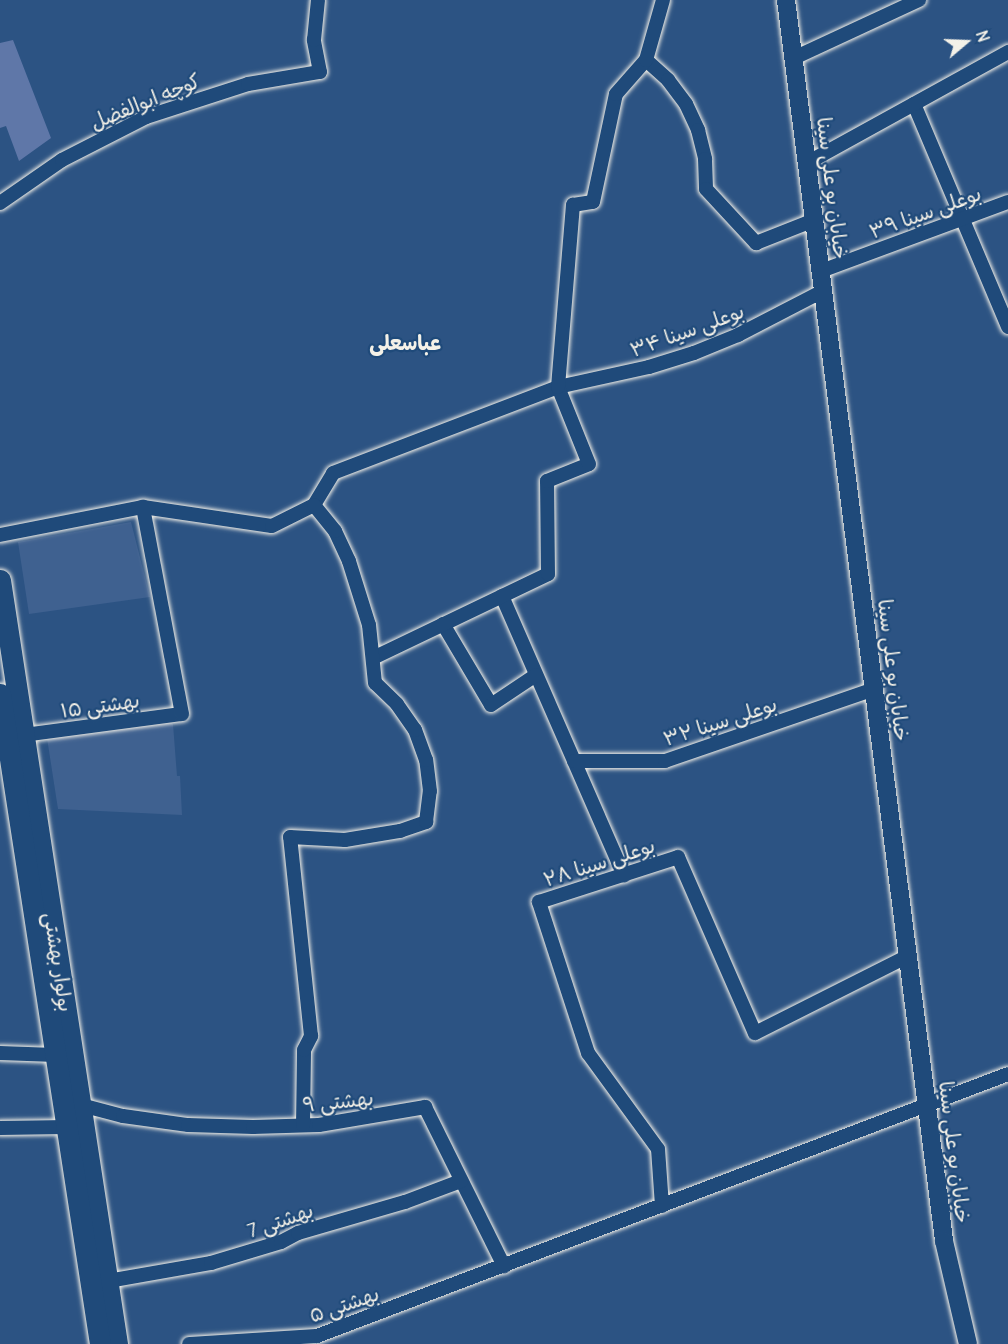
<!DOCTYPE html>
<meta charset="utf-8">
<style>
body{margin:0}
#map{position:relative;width:1008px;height:1344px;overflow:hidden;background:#2c5383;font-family:Delius,"Playpen Sans Arabic",sans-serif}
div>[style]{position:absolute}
.built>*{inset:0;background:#3f6190}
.building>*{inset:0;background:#5f77a8}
.roads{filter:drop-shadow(0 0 2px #f4f1e8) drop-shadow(0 0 2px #f4f1e8)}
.minor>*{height:14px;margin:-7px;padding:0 7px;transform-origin:7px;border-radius:7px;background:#1f4a7a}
.secondary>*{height:18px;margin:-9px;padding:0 9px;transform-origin:9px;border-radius:9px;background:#1f4a7a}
.primary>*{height:21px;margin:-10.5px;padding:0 10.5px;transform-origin:10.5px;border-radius:10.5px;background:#1f4a7a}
span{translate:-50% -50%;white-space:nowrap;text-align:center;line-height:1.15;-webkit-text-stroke:4.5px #1f4a7a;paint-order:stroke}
.street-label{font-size:20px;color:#f4f1e8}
.neighbourhood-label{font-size:21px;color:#f4f1e8;font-weight:700}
.north{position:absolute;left:936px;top:12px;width:60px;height:60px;-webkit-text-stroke:4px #1f4a7a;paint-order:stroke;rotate:71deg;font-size:16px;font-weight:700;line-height:24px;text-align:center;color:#f4f1e8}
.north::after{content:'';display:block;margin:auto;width:21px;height:27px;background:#f4f1e8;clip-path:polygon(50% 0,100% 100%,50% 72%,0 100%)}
</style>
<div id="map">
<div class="built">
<div style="clip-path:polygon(131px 522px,150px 597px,29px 614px,18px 542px)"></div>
<div style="clip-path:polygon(169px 721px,173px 724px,177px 776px,180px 776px,182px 815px,58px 809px,47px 738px)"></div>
</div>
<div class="building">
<div style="clip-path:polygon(13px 40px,51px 138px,19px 161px,6px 126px,0 128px,0 43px)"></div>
</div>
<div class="roads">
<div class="minor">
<div style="left:794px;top:58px;width:138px;rotate:-24.9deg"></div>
<div style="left:646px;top:60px;width:30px;rotate:42deg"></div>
<div style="left:668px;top:80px;width:30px;rotate:53deg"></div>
<div style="left:686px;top:104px;width:29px;rotate:65deg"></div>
<div style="left:698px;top:130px;width:30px;rotate:76deg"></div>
<div style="left:705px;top:159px;width:30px;rotate:88deg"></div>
<div style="left:706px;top:189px;width:74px;rotate:47.2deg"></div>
<div style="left:756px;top:243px;width:62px;rotate:-21.6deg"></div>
<div style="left:914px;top:104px;width:242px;rotate:67.1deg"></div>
<div style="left:807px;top:163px;width:230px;rotate:-28.9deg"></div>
<div style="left:0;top:203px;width:75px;rotate:-34.7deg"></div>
<div style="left:62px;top:160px;width:94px;rotate:-27.1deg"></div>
<div style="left:146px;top:117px;width:107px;rotate:-17.9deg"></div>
<div style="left:248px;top:84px;width:73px;rotate:-9.5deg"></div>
<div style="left:320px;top:72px;width:33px;rotate:-101deg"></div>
<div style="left:314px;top:40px;width:40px;rotate:-84.3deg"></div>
<div style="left:821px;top:271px;width:199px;rotate:-20.3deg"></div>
<div style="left:314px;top:505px;width:37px;rotate:-59deg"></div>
<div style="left:333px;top:473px;width:241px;rotate:-20.9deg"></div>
<div style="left:558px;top:387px;width:93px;rotate:-12.4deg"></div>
<div style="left:649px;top:367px;width:47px;rotate:-17.3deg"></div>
<div style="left:694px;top:353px;width:48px;rotate:-22.2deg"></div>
<div style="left:738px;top:335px;width:96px;rotate:-27.4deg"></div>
<div style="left:0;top:535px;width:146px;rotate:-11.1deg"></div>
<div style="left:143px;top:507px;width:130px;rotate:8.4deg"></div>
<div style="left:272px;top:526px;width:47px;rotate:-26.6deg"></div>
<div style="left:502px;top:596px;width:305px;rotate:66.4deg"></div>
<div style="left:443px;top:624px;width:94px;rotate:59.3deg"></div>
<div style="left:491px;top:705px;width:54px;rotate:-33.7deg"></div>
<div style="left:373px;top:658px;width:194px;rotate:-25.6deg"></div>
<div style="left:548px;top:574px;width:93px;rotate:-90.6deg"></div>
<div style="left:547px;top:481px;width:45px;rotate:-22deg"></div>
<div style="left:589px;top:464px;width:83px;rotate:-111.9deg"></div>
<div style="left:558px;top:387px;width:183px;rotate:-85.3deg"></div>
<div style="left:573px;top:205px;width:20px;rotate:-9deg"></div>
<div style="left:593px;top:202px;width:110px;rotate:-78deg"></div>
<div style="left:616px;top:94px;width:45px;rotate:-48.6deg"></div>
<div style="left:646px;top:60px;width:62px;rotate:-74.2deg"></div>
<div style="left:24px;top:735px;width:159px;rotate:-7.6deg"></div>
<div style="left:182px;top:714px;width:211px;rotate:-100.7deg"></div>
<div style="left:574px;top:761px;width:91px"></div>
<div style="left:665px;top:761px;width:221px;rotate:-19deg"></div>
<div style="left:0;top:1053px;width:55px;rotate:2.1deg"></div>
<div style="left:81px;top:1105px;width:43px;rotate:14.7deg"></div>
<div style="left:123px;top:1116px;width:66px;rotate:7.9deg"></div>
<div style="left:188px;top:1125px;width:65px;rotate:1.8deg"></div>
<div style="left:253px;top:1127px;width:66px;rotate:-1.7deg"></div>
<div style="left:319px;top:1125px;width:108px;rotate:-9.6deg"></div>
<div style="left:425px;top:1107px;width:178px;rotate:63.6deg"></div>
<div style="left:303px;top:1125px;width:75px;rotate:-89.2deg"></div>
<div style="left:304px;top:1050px;width:16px;rotate:-63deg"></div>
<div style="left:311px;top:1036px;width:200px;rotate:-96deg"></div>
<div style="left:290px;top:837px;width:55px;rotate:3.1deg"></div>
<div style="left:345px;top:840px;width:56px;rotate:-9.3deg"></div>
<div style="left:400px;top:831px;width:28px;rotate:-19deg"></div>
<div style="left:426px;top:822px;width:31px;rotate:-83deg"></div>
<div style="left:430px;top:791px;width:31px;rotate:-97deg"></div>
<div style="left:426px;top:760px;width:32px;rotate:-110deg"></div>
<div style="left:415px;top:730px;width:32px;rotate:-125deg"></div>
<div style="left:397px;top:704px;width:30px;rotate:-136deg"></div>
<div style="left:375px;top:683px;width:58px;rotate:-95.9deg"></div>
<div style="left:369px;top:625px;width:67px;rotate:-107.4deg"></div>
<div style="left:349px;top:561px;width:33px;rotate:-115deg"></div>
<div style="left:335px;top:531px;width:33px;rotate:-129deg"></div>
<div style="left:0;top:1128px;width:67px;rotate:-0.9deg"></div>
<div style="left:662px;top:1206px;width:57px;rotate:-94deg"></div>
<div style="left:658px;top:1149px;width:119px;rotate:-126.1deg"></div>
<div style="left:588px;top:1053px;width:159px;rotate:-108deg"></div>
<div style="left:539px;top:902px;width:146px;rotate:-17.9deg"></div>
<div style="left:678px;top:857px;width:192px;rotate:66.4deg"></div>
<div style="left:755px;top:1033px;width:171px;rotate:-26.7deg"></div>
<div style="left:108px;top:1281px;width:105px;rotate:-9.9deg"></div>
<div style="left:211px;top:1263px;width:73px;rotate:-16.7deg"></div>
<div style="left:281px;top:1242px;width:19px;rotate:-28deg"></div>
<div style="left:298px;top:1233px;width:111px;rotate:-16.2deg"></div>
<div style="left:405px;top:1202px;width:60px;rotate:-20.6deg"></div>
<div style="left:189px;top:1344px;width:128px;rotate:-3.6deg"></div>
<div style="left:317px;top:1336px;width:739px;rotate:-20.76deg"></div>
</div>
<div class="secondary">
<div style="left:786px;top:0;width:1251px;rotate:82.74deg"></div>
<div style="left:944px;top:1241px;width:106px;rotate:76.9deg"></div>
</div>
<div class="primary">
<div style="left:0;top:580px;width:773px;rotate:81.29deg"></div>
<div style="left:0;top:694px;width:658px;rotate:81.25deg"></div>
</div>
</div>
<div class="street-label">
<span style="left:145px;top:101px;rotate:-22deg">کوچه ابوالفضل</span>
<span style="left:833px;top:188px;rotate:83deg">خیابان بو علی سینا</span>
<span style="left:925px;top:212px;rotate:-20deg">بوعلی سینا ۳۹</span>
<span style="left:687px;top:330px;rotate:-20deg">بوعلی سینا ۳۴</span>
<span style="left:894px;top:670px;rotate:83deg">خیابان بو علی سینا</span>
<span style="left:100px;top:705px;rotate:-8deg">بهشتی ۱۵</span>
<span style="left:720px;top:721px;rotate:-18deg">بوعلی سینا ۳۲</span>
<span style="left:599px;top:862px;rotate:-18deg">بوعلی سینا ۲۸</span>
<span style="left:59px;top:962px;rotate:81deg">بولوار بهشتی</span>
<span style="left:338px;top:1101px;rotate:-6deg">بهشتی ۹</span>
<span style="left:955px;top:1152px;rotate:83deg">خیابان بو علی سینا</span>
<span style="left:280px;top:1220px;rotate:-19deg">بهشتی 7</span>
<span style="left:344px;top:1304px;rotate:-19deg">بهشتی ۵</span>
</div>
<div class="neighbourhood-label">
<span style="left:405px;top:343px">عباسعلی</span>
</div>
<div class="north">N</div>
</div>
